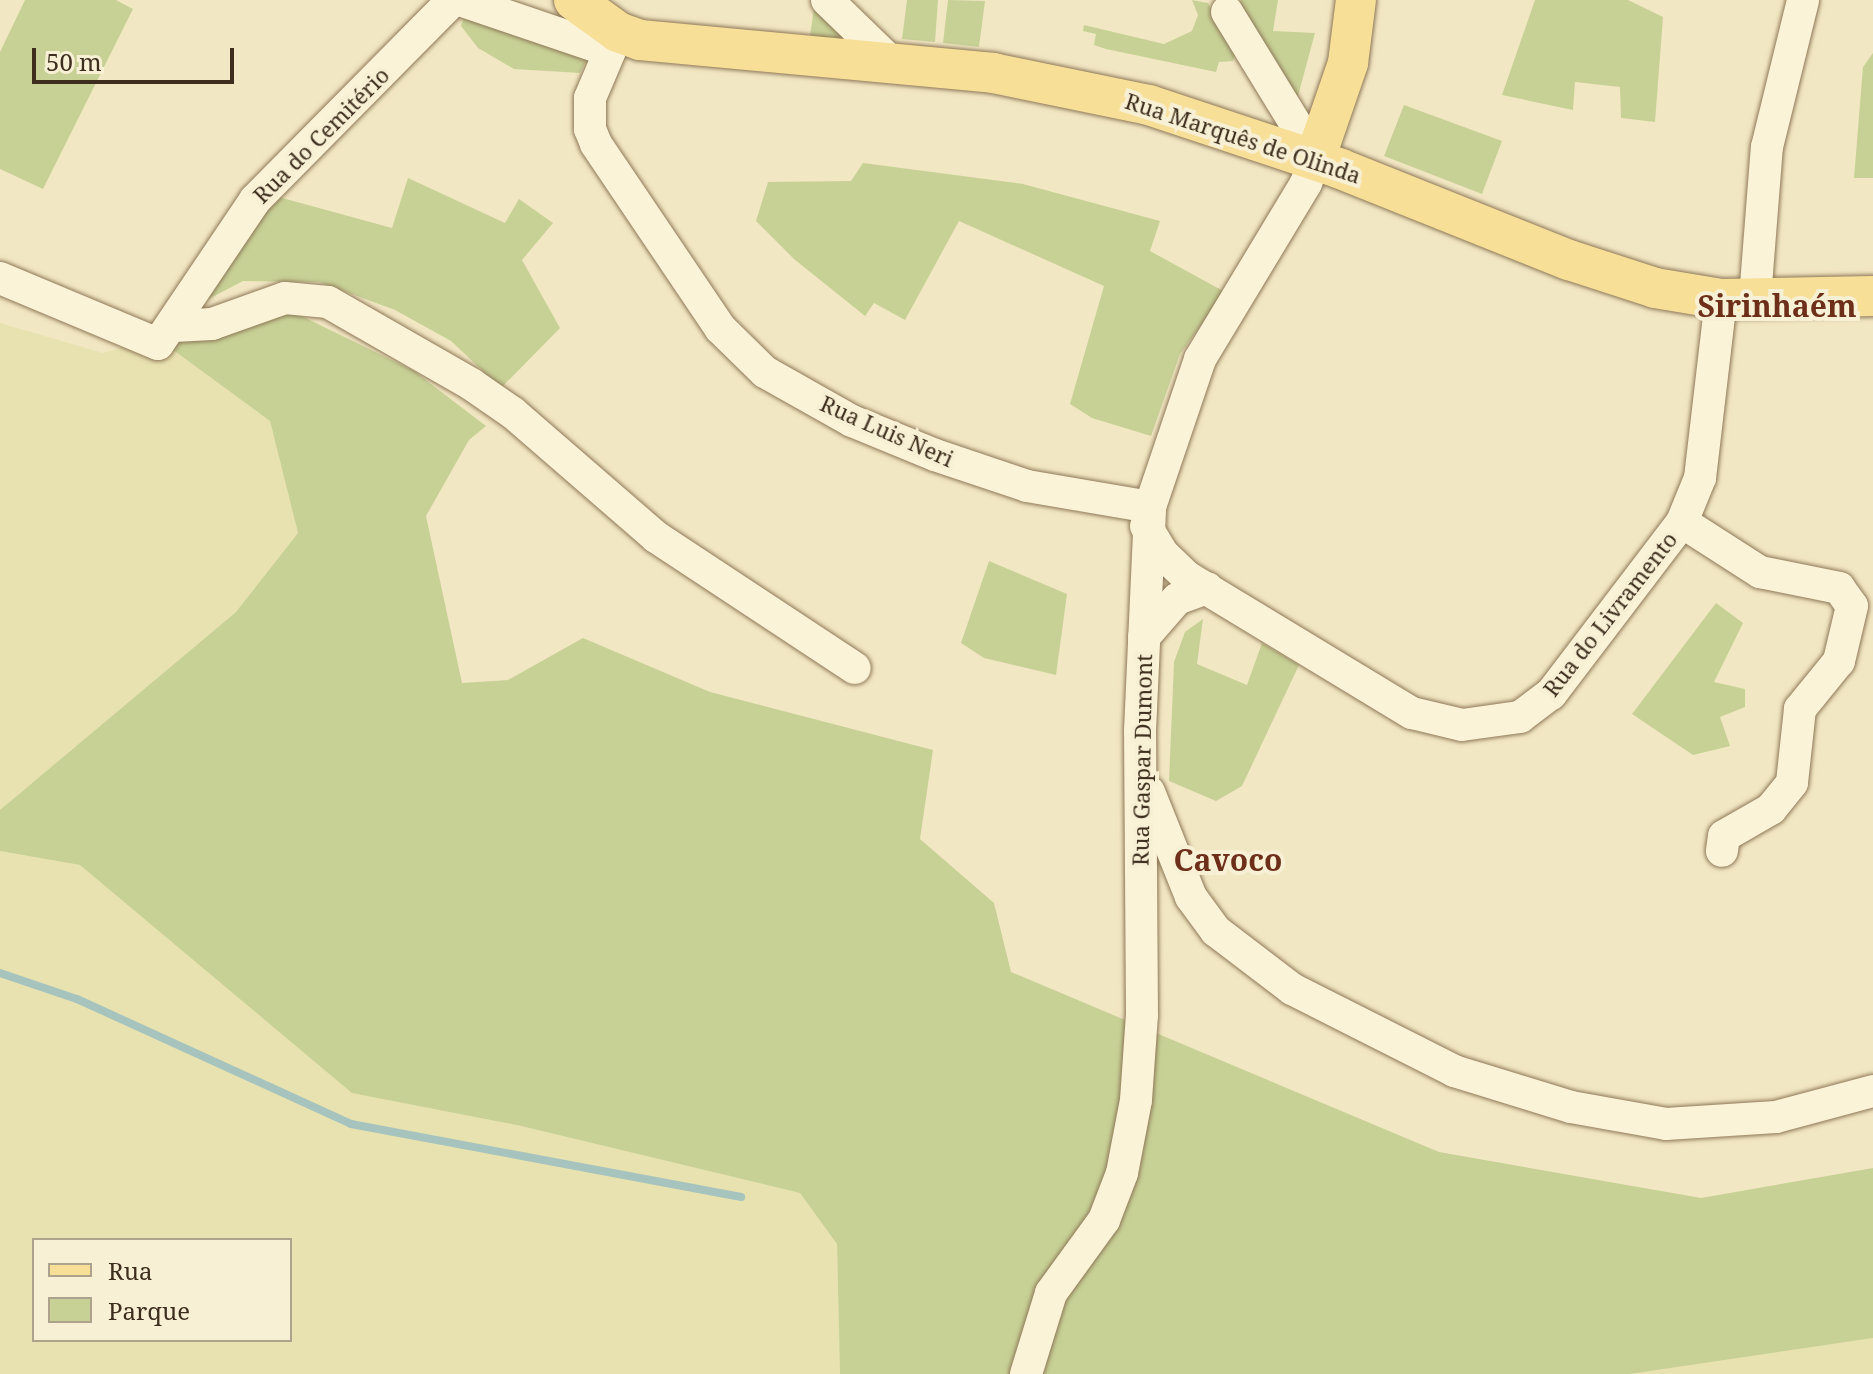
<!DOCTYPE html>
<meta charset="utf-8">
<style>
body{margin:0}
#map{position:relative;width:1873px;height:1374px;overflow:hidden;background:#f2e7c3;font-family:"Noto Serif",serif}
div>[style]{position:absolute}
.farmland>*{inset:0;background:#e8e2b0}
.green>*{inset:0;background:#c7d196}
.stream>*{height:8px;margin:-4px;padding:0 4px;transform-origin:4px;border-radius:4px;background:#a6c4bd}
.roads{filter:drop-shadow(0 0 2px #8e7858) drop-shadow(0 0 2px #8e7858)}
.minor>*{height:32px;margin:-16px;padding:0 16px;transform-origin:16px;border-radius:16px;background:#fbf3d7}
.major>*{height:40px;margin:-20px;padding:0 20px;transform-origin:20px;border-radius:20px;background:#f8df98}
span{translate:-50% -50%;white-space:nowrap;text-align:center;line-height:1.15;-webkit-text-stroke:8px #f8f0d4;paint-order:stroke}
.street-label{font-size:22px;color:#3d2e1d}
.district-label{font-size:30px;color:#6d2f19;font-weight:700}
.legend{position:absolute;left:32px;top:1238px;width:260px;height:104px;box-sizing:border-box;background:#f8f0d4;border:2px solid #ada28b;margin:0;padding:10px 14px;list-style:none;font-size:24px;color:#3d2e1d}
.legend li{display:flex;align-items:center;gap:16px;height:40px}
.legend b{width:40px;border:2px solid #ada28b}
.scale{position:absolute;left:32px;top:48px;width:202px;height:36px;box-sizing:border-box;border:4px solid #3d2e1d;border-top:0;padding-left:10px;font-size:24px;line-height:28px;white-space:nowrap;color:#3d2e1d;-webkit-text-stroke:6px #f8f0d4;paint-order:stroke}
</style>
<div id="map">
<div class="farmland">
<div style="clip-path:polygon(0 323px,103px 353px,157px 338px,270px 421px,298px 533px,236px 612px,0 810px)"></div>
<div style="clip-path:polygon(evenodd,0 851px,80px 865px,153px 923px,517px 1125px,800px 1193px,837px 1244px,840px 1374px,0 1374px,0 851px,34px 1240px,290px 1240px,290px 1340px,34px 1340px,34px 1240px)"></div>
<div style="clip-path:polygon(1873px 1338px,1873px 1374px,1630px 1374px,1822px 1345px)"></div>
</div>
<div class="green">
<div style="clip-path:polygon(25px 0,116px 0,133px 9px,43px 189px,0 169px,0 52px)"></div>
<div style="clip-path:polygon(907px 0,938px 0,935px 42px,902px 39px)"></div>
<div style="clip-path:polygon(948px 0,985px 1px,979px 47px,943px 43px)"></div>
<div style="clip-path:polygon(1192px 0,1208px 3px,1236px 52px,1233px 61px,1219px 62px,1216px 72px,1106px 49px,1094px 45px,1096px 34px,1083px 31px,1084px 25px,1164px 44px,1192px 31px,1198px 15px)"></div>
<div style="clip-path:polygon(1241px 0,1278px 0,1273px 31px,1315px 33px,1295px 107px,1238px 14px)"></div>
<div style="clip-path:polygon(1535px 0,1628px 0,1663px 17px,1655px 122px,1621px 118px,1620px 87px,1575px 82px,1573px 110px,1502px 95px)"></div>
<div style="clip-path:polygon(814px 8px,870px 49px,809px 43px)"></div>
<div style="clip-path:polygon(465px 14px,591px 51px,580px 73px,514px 69px,478px 48px,461px 26px)"></div>
<div style="clip-path:polygon(1873px 53px,1873px 178px,1854px 178px,1863px 67px)"></div>
<div style="clip-path:polygon(1404px 105px,1502px 141px,1482px 194px,1384px 156px)"></div>
<div style="clip-path:polygon(863px 163px,1023px 184px,1160px 221px,1150px 251px,1225px 292px,1180px 354px,1151px 436px,1092px 418px,1070px 404px,1104px 286px,959px 221px,905px 320px,874px 303px,865px 316px,794px 259px,756px 221px,768px 182px,851px 181px)"></div>
<div style="clip-path:polygon(408px 178px,505px 223px,519px 199px,553px 223px,522px 260px,560px 328px,501px 388px,451px 341px,395px 310px,319px 282px,243px 281px,201px 303px,275px 196px,392px 228px)"></div>
<div style="clip-path:polygon(275px 303px,414px 371px,486px 426px,469px 440px,426px 516px,462px 683px,508px 680px,583px 638px,710px 692px,933px 750px,920px 839px,994px 903px,1011px 972px,1439px 1152px,1701px 1198px,1873px 1168px,1873px 1338px,1630px 1374px,840px 1374px,837px 1244px,800px 1193px,517px 1125px,352px 1093px,80px 865px,0 851px,0 810px,236px 612px,298px 533px,270px 421px,157px 338px)"></div>
<div style="clip-path:polygon(989px 561px,1067px 594px,1056px 675px,984px 658px,961px 643px)"></div>
<div style="clip-path:polygon(1716px 603px,1743px 623px,1714px 682px,1745px 689px,1745px 707px,1720px 717px,1730px 746px,1693px 755px,1632px 714px)"></div>
<div style="clip-path:polygon(1203px 619px,1197px 664px,1247px 685px,1262px 643px,1299px 665px,1242px 786px,1216px 801px,1169px 781px,1174px 662px,1185px 632px)"></div>
</div>
<div class="stream">
<div style="left:0;top:973px;width:81px;rotate:18.7deg"></div>
<div style="left:77px;top:999px;width:301px;rotate:24.5deg"></div>
<div style="left:351px;top:1124px;width:397px;rotate:10.6deg"></div>
</div>
<div class="roads">
<div class="minor">
<div style="left:460px;top:0;width:158px;rotate:18.8deg"></div>
<div style="left:610px;top:51px;width:51px;rotate:113.1deg"></div>
<div style="left:590px;top:98px;width:31px;rotate:90deg"></div>
<div style="left:590px;top:129px;width:16px;rotate:68deg"></div>
<div style="left:596px;top:144px;width:222px;rotate:56deg"></div>
<div style="left:720px;top:328px;width:63px;rotate:44.4deg"></div>
<div style="left:765px;top:372px;width:100px;rotate:29.4deg"></div>
<div style="left:852px;top:421px;width:90px;rotate:22.3deg"></div>
<div style="left:935px;top:455px;width:97px;rotate:18.6deg"></div>
<div style="left:1027px;top:486px;width:125px;rotate:9.7deg"></div>
<div style="left:827px;top:0;width:93px;rotate:44.1deg"></div>
<div style="left:1227px;top:12px;width:145px;rotate:58.5deg"></div>
<div style="left:1303px;top:136px;width:20px;rotate:79deg"></div>
<div style="left:0;top:278px;width:171px;rotate:22.7deg"></div>
<div style="left:158px;top:344px;width:174px;rotate:-56deg"></div>
<div style="left:255px;top:200px;width:281px;rotate:-45.3deg"></div>
<div style="left:1755px;top:298px;width:151px;rotate:-85.5deg"></div>
<div style="left:1767px;top:147px;width:151px;rotate:-76.2deg"></div>
<div style="left:174px;top:326px;width:38px;rotate:-3deg"></div>
<div style="left:212px;top:324px;width:77px;rotate:-19.6deg"></div>
<div style="left:285px;top:298px;width:43px;rotate:5.3deg"></div>
<div style="left:328px;top:302px;width:165px;rotate:29.8deg"></div>
<div style="left:471px;top:384px;width:51px;rotate:34.6deg"></div>
<div style="left:513px;top:413px;width:189px;rotate:40.9deg"></div>
<div style="left:656px;top:537px;width:238px;rotate:33.4deg"></div>
<div style="left:1682px;top:522px;width:93px;rotate:32.7deg"></div>
<div style="left:1760px;top:572px;width:81px;rotate:11.4deg"></div>
<div style="left:1839px;top:588px;width:22px;rotate:54deg"></div>
<div style="left:1852px;top:606px;width:57px;rotate:103.3deg"></div>
<div style="left:1839px;top:661px;width:62px;rotate:129.1deg"></div>
<div style="left:1800px;top:709px;width:74px;rotate:96.2deg"></div>
<div style="left:1792px;top:783px;width:33px;rotate:129deg"></div>
<div style="left:1771px;top:809px;width:54px;rotate:150.1deg"></div>
<div style="left:1724px;top:836px;width:15px;rotate:98deg"></div>
<div style="left:1146px;top:526px;width:31px;rotate:59deg"></div>
<div style="left:1162px;top:553px;width:35px;rotate:44deg"></div>
<div style="left:1187px;top:577px;width:263px;rotate:31.2deg"></div>
<div style="left:1412px;top:713px;width:51px;rotate:13.5deg"></div>
<div style="left:1462px;top:725px;width:59px;rotate:-7.9deg"></div>
<div style="left:1520px;top:717px;width:39px;rotate:-37deg"></div>
<div style="left:1551px;top:694px;width:216px;rotate:-52.7deg"></div>
<div style="left:1682px;top:522px;width:48px;rotate:-67.8deg"></div>
<div style="left:1700px;top:478px;width:180px;rotate:-83.3deg"></div>
<div style="left:1144px;top:637px;width:50px;rotate:-49deg"></div>
<div style="left:1177px;top:599px;width:32px;rotate:-20deg"></div>
<div style="left:1149px;top:792px;width:113px;rotate:68.2deg"></div>
<div style="left:1191px;top:897px;width:42px;rotate:53.7deg"></div>
<div style="left:1216px;top:931px;width:96px;rotate:37.3deg"></div>
<div style="left:1292px;top:989px;width:182px;rotate:26.8deg"></div>
<div style="left:1454px;top:1071px;width:122px;rotate:17.1deg"></div>
<div style="left:1571px;top:1107px;width:97px;rotate:10.1deg"></div>
<div style="left:1666px;top:1124px;width:110px;rotate:-3.6deg"></div>
<div style="left:1776px;top:1117px;width:100px;rotate:-15deg"></div>
<div style="left:1026px;top:1374px;width:85px;rotate:-72.8deg"></div>
<div style="left:1051px;top:1293px;width:90px;rotate:-54deg"></div>
<div style="left:1104px;top:1220px;width:50px;rotate:-69deg"></div>
<div style="left:1122px;top:1173px;width:74px;rotate:-79.1deg"></div>
<div style="left:1136px;top:1100px;width:85px;rotate:-86deg"></div>
<div style="left:1142px;top:1015px;width:284px;rotate:-90.4deg"></div>
<div style="left:1140px;top:731px;width:224px;rotate:-87.4deg"></div>
<div style="left:1150px;top:507px;width:156px;rotate:-71.3deg"></div>
<div style="left:1200px;top:359px;width:205px;rotate:-58.9deg"></div>
<div style="left:1306px;top:183px;width:26px;rotate:-69deg"></div>
</div>
<div class="major">
<div style="left:574px;top:0;width:54px;rotate:36deg"></div>
<div style="left:618px;top:32px;width:23px;rotate:20deg"></div>
<div style="left:640px;top:40px;width:355px;rotate:5.3deg"></div>
<div style="left:993px;top:73px;width:159px;rotate:11.6deg"></div>
<div style="left:1149px;top:105px;width:202px;rotate:18.4deg"></div>
<div style="left:1341px;top:169px;width:245px;rotate:21.8deg"></div>
<div style="left:1569px;top:260px;width:90px;rotate:18deg"></div>
<div style="left:1655px;top:288px;width:67px;rotate:9.5deg"></div>
<div style="left:1721px;top:299px;width:152px;rotate:-1.1deg"></div>
<div style="left:1315px;top:159px;width:102px;rotate:-71deg"></div>
<div style="left:1348px;top:63px;width:64px;rotate:-82.8deg"></div>
</div>
</div>
<div class="street-label">
<span style="left:321px;top:135px;rotate:-45deg">Rua do Cemitério</span>
<span style="left:1243px;top:138px;rotate:18deg">Rua Marquês de Olinda</span>
<span style="left:887px;top:431px;rotate:24deg">Rua Luis Neri</span>
<span style="left:1610px;top:614px;rotate:-52deg">Rua do Livramento</span>
<span style="left:1142px;top:760px;rotate:-89deg">Rua Gaspar Dumont</span>
</div>
<div class="district-label">
<span style="left:1777px;top:306px">Sirinhaém</span>
<span style="left:1228px;top:860px">Cavoco</span>
</div>
<ul class="legend">
<li><b style="height:10px;background:#f8df98"></b>Rua</li>
<li><b style="height:22px;background:#c7d196"></b>Parque</li>
</ul>
<div class="scale">50 m</div>
</div>
